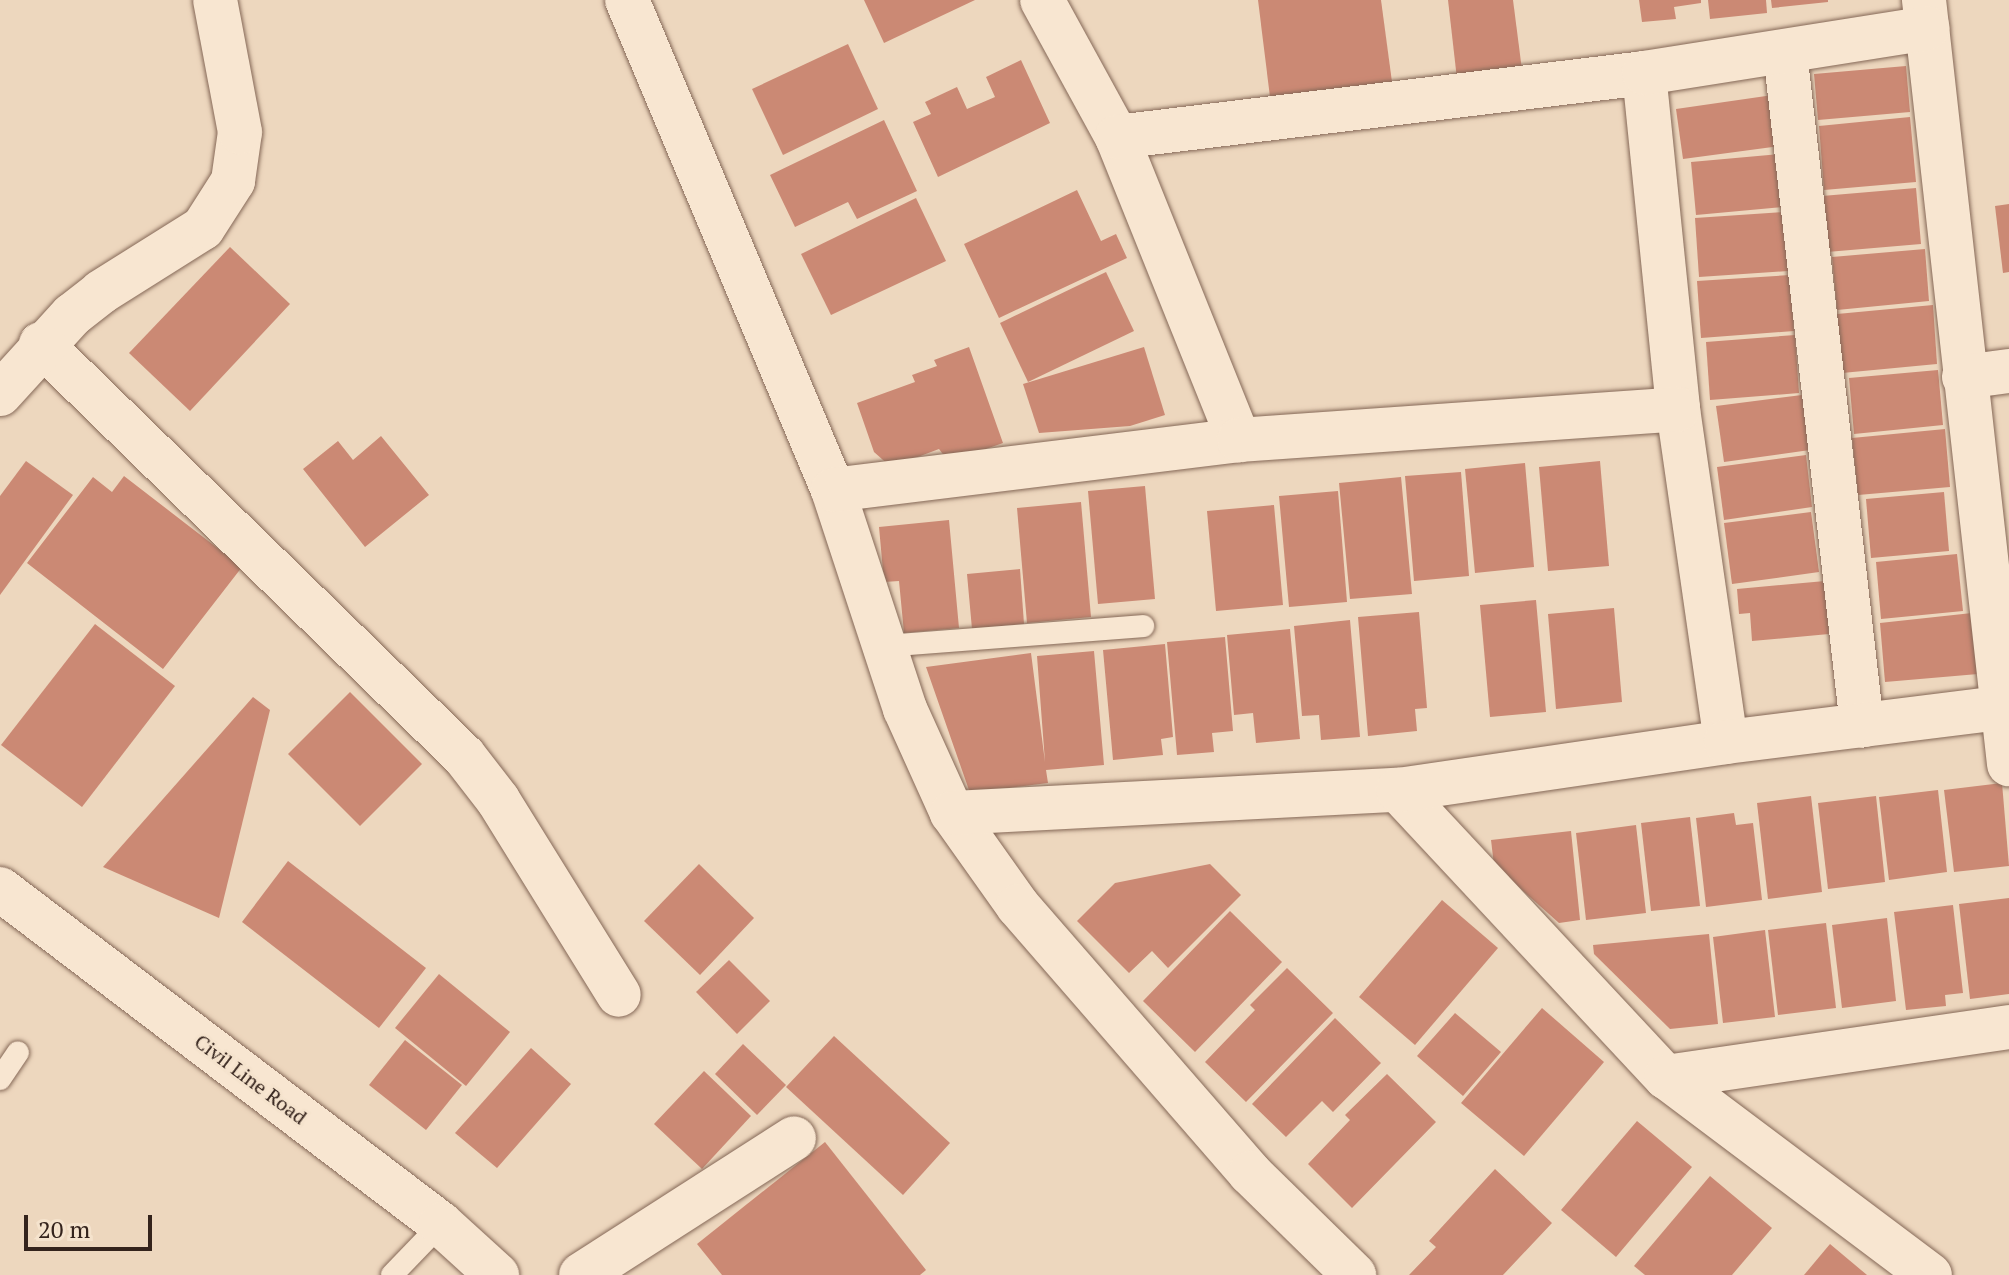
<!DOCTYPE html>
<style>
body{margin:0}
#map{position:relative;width:2009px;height:1275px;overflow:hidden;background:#edd7be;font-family:"PT Serif",serif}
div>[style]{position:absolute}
.building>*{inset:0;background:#cb8974}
.roads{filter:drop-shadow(0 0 2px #856857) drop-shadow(0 0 2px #856857)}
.lane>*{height:22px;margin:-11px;padding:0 11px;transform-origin:11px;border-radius:11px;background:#f8e6d1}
.street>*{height:44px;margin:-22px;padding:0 22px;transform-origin:22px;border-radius:22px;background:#f8e6d1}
.secondary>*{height:44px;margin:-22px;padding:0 22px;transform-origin:22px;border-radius:22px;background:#f8e6d1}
span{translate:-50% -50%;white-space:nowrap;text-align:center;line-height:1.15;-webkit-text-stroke:6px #f5e3cd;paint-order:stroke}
.street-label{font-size:20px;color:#34231c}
.scale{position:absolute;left:24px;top:1215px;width:128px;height:36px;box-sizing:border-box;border:4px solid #34231c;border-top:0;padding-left:10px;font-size:24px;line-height:28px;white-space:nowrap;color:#34231c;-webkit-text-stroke:6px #f5e3cd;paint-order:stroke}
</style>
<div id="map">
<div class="building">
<div style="clip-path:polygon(864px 0,975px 0,884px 43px)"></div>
<div style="clip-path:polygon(1258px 0,1381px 0,1392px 82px,1270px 97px)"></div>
<div style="clip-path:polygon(1448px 0,1513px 0,1522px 70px,1457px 79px)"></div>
<div style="clip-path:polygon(1639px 0,1701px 0,1701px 3px,1674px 7px,1676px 19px,1642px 22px)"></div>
<div style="clip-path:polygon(1708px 0,1766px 0,1767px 13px,1710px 19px)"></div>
<div style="clip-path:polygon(1771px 0,1828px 0,1828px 2px,1772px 8px)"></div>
<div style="clip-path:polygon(848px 44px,878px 109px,783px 155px,752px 89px)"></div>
<div style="clip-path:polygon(1021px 60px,1050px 123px,938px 177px,913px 122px,931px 114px,925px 102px,957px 87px,967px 109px,995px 97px,986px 77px)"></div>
<div style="clip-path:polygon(1906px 66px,1910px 112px,1818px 120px,1814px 74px)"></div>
<div style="clip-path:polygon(1773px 95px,1780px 146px,1683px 159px,1676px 109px)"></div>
<div style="clip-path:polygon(1910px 117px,1916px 182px,1824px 190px,1819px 126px)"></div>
<div style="clip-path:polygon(884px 120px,917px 191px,857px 219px,848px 202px,795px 227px,770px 175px)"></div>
<div style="clip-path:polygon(1780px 154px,1784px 207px,1696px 215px,1691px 162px)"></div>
<div style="clip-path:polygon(1916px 188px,1921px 244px,1827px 252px,1822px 196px)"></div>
<div style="clip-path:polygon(1077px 190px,1101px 241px,1116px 234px,1127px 258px,999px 318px,964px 244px)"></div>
<div style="clip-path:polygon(916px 198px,946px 261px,831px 315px,801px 254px)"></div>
<div style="clip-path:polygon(2009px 204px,2009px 272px,2003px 273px,1995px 206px)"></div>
<div style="clip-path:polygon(1784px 212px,1788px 271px,1699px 277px,1695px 218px)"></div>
<div style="clip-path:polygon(230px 247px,290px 304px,190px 411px,129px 353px)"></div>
<div style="clip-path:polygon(1925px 249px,1929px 301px,1837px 310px,1832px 257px)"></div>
<div style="clip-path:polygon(1106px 272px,1134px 331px,1028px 382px,1000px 323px)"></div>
<div style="clip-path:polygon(1790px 275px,1794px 331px,1701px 338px,1697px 281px)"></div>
<div style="clip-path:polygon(1933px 305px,1937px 364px,1842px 373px,1837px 314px)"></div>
<div style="clip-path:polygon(1795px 335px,1799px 393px,1710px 400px,1706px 342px)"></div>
<div style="clip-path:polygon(969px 347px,1003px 443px,949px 462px,939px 449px,891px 467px,874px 452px,857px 403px,915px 382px,912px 375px,937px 366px,934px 360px)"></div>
<div style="clip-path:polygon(1144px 347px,1165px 415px,1130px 426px,1039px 433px,1023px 384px)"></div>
<div style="clip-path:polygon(1938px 370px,1943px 425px,1854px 434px,1849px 378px)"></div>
<div style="clip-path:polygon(1802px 395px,1810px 450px,1724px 462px,1716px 406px)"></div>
<div style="clip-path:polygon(1945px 429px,1950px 487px,1858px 495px,1852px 438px)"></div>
<div style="clip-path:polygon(381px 436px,429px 495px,365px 547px,303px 469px,338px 441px,353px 460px)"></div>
<div style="clip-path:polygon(1806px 455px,1812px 507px,1724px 520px,1717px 467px)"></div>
<div style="clip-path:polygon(26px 461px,73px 495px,0 595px,0 496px)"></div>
<div style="clip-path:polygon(1600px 461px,1609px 566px,1548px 571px,1539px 467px)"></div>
<div style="clip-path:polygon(1525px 463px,1534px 567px,1475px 573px,1465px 469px)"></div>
<div style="clip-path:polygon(1461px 472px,1469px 576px,1414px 581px,1405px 476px)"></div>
<div style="clip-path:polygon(124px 476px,242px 567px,163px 669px,27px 563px,93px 477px,112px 492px)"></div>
<div style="clip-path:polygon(1401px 477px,1412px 594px,1350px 599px,1339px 483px)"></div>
<div style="clip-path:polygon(1145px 486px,1155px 599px,1098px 604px,1088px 491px)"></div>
<div style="clip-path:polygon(1338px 491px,1347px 602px,1289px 607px,1279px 496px)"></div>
<div style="clip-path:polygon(1944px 492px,1949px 551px,1871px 558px,1866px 499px)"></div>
<div style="clip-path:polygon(1081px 502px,1091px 617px,1027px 623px,1017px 508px)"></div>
<div style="clip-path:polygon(1274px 505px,1283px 605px,1216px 611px,1207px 511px)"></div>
<div style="clip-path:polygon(1811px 512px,1819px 572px,1732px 584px,1724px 523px)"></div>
<div style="clip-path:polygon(949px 520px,959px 628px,904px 633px,899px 581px,884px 582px,879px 527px)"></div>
<div style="clip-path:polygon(1957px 554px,1963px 611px,1881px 619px,1876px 562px)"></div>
<div style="clip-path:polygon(1020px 569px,1024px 624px,972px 629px,967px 574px)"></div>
<div style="clip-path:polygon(1825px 581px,1829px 634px,1752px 641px,1750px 613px,1739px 614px,1737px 589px)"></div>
<div style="clip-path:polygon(1536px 600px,1546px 712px,1490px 717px,1480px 605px)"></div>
<div style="clip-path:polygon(1614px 608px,1622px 702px,1556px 709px,1548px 614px)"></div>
<div style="clip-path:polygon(1419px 612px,1427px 708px,1415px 709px,1417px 731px,1368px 736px,1358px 617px)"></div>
<div style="clip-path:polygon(1972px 613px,1978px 674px,1885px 682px,1880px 623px)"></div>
<div style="clip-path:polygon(1350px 620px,1360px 737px,1321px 740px,1319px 715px,1302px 716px,1294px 626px)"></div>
<div style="clip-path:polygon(95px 624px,175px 686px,82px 807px,1px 745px)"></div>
<div style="clip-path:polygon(1290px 629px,1300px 739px,1256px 743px,1253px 713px,1234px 715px,1227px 635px)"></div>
<div style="clip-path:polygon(1225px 637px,1233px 731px,1212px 733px,1214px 752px,1177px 755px,1167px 642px)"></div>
<div style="clip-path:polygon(1165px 644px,1173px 737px,1161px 739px,1163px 755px,1113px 760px,1103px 650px)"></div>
<div style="clip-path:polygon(1094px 651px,1104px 765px,1046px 770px,1048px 783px,970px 793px,926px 667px,1031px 653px,1045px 762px,1037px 656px)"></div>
<div style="clip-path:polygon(350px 692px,422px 764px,360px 826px,288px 754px)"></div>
<div style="clip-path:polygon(253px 697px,270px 710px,219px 918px,103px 867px)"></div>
<div style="clip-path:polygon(2002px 783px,2009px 866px,1954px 872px,1944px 790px)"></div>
<div style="clip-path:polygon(1938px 790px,1947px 872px,1889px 880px,1879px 797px)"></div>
<div style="clip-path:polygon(1811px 796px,1822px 892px,1768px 899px,1757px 803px)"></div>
<div style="clip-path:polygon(1876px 796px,1885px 882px,1828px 889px,1818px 803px)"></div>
<div style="clip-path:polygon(1734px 813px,1736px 825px,1753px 823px,1762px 900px,1706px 907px,1696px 818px)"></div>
<div style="clip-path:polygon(1690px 817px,1700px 906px,1651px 911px,1641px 823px)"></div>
<div style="clip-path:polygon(1636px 825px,1646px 913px,1586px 920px,1576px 833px)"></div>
<div style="clip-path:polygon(1571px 831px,1580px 920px,1559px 923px,1494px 865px,1491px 840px)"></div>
<div style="clip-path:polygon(288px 861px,426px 968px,379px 1028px,242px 922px)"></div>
<div style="clip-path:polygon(699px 864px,754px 918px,700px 975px,644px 921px)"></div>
<div style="clip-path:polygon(1210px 864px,1241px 895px,1168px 968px,1152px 951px,1129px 973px,1077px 921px,1115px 883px)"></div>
<div style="clip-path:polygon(2009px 898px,2009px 994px,1970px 999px,1959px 904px)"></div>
<div style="clip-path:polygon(1442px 900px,1498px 948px,1415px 1045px,1359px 997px)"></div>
<div style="clip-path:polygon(1953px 905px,1963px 993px,1945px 995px,1946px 1006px,1906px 1010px,1894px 912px)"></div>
<div style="clip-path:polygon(1230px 911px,1282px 962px,1195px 1052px,1143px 1001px)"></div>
<div style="clip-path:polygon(1887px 918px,1896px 1001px,1842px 1008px,1832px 925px)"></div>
<div style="clip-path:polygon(1826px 923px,1836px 1008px,1778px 1015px,1768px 930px)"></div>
<div style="clip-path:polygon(1765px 930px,1775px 1017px,1723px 1023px,1713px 937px)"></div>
<div style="clip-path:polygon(1709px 934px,1718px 1024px,1670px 1029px,1594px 954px,1593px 945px)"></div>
<div style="clip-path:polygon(729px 960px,770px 1001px,737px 1034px,696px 992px)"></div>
<div style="clip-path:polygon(1287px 968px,1333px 1013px,1246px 1102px,1205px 1062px,1255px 1010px,1250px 1005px)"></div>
<div style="clip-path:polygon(439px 974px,510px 1032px,466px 1086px,395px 1028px)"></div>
<div style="clip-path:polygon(1542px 1008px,1604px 1062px,1524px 1156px,1461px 1103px)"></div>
<div style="clip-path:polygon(1455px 1013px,1501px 1052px,1463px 1096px,1417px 1056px)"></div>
<div style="clip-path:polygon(1335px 1018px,1381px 1063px,1333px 1112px,1322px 1101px,1286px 1137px,1252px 1104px)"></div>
<div style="clip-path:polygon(834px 1036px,950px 1143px,903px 1195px,786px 1087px)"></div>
<div style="clip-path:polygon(405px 1040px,462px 1085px,426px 1130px,369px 1085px)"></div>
<div style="clip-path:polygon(743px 1044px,786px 1085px,757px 1115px,715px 1074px)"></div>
<div style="clip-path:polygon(531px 1048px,571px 1084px,497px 1168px,455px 1133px)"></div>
<div style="clip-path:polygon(704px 1071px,751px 1116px,702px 1169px,654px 1124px)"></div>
<div style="clip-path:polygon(1387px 1074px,1436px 1122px,1352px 1208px,1308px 1164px,1350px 1120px,1345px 1115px)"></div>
<div style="clip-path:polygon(1637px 1121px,1692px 1167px,1616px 1257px,1561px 1210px)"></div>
<div style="clip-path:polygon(825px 1142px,926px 1270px,920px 1275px,722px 1275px,697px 1244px)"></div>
<div style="clip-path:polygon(1495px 1169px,1552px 1223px,1503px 1275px,1409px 1275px,1436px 1247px,1429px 1241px)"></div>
<div style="clip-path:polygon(1710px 1176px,1772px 1228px,1732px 1275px,1645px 1275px,1634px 1266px)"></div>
<div style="clip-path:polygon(1830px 1244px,1867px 1275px,1804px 1275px)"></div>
</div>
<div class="roads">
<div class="lane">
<div style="left:884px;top:646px;width:260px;rotate:-4.4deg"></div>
<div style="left:0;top:1079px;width:32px;rotate:-56deg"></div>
<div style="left:392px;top:1275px;width:71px;rotate:-46.1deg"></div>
</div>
<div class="street">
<div style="left:627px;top:0;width:532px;rotate:67.2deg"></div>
<div style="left:833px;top:490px;width:231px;rotate:71.8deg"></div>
<div style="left:905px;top:709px;width:114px;rotate:65.7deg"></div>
<div style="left:952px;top:813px;width:114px;rotate:54.6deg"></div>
<div style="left:1018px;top:906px;width:354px;rotate:49deg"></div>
<div style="left:1250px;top:1173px;width:146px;rotate:44.4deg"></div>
<div style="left:1042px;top:0;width:156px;rotate:61.3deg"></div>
<div style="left:1117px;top:137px;width:327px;rotate:68.1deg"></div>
<div style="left:1924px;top:0;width:769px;rotate:83.65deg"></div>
<div style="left:1785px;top:52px;width:678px;rotate:83.48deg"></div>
<div style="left:1644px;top:73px;width:338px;rotate:84.2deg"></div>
<div style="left:1678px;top:409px;width:336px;rotate:81.8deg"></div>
<div style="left:1117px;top:137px;width:531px;rotate:-6.92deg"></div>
<div style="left:1644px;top:73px;width:287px;rotate:-9deg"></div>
<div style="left:41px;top:344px;width:590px;rotate:44.25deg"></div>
<div style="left:464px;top:756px;width:56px;rotate:52.3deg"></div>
<div style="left:498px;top:800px;width:229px;rotate:58.2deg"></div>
<div style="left:1964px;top:377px;width:45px;rotate:-7.6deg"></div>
<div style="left:0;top:394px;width:107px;rotate:-47.7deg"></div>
<div style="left:72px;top:315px;width:37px;rotate:-38deg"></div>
<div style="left:101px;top:292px;width:120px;rotate:-32.1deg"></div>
<div style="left:203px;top:228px;width:56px;rotate:-57.4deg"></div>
<div style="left:233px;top:181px;width:49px;rotate:-81.9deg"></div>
<div style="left:240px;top:132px;width:134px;rotate:-100.7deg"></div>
<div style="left:833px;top:490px;width:409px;rotate:-7deg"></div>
<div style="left:1239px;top:440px;width:440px;rotate:-4deg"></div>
<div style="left:1398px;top:790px;width:393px;rotate:47deg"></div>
<div style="left:1666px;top:1077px;width:330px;rotate:36.9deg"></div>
<div style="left:952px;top:813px;width:447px;rotate:-3deg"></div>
<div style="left:1398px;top:790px;width:331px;rotate:-8.3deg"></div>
<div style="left:1726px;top:742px;width:285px;rotate:-7.1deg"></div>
<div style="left:1666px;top:1077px;width:347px;rotate:-8.3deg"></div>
<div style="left:581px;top:1275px;width:253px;rotate:-32.7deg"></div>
</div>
<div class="secondary">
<div style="left:0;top:889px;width:554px;rotate:37.22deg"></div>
<div style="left:441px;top:1224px;width:76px;rotate:42.3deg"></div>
</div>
</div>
<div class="street-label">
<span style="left:251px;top:1079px;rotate:37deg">Civil Line Road</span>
</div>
<div class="scale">20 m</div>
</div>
